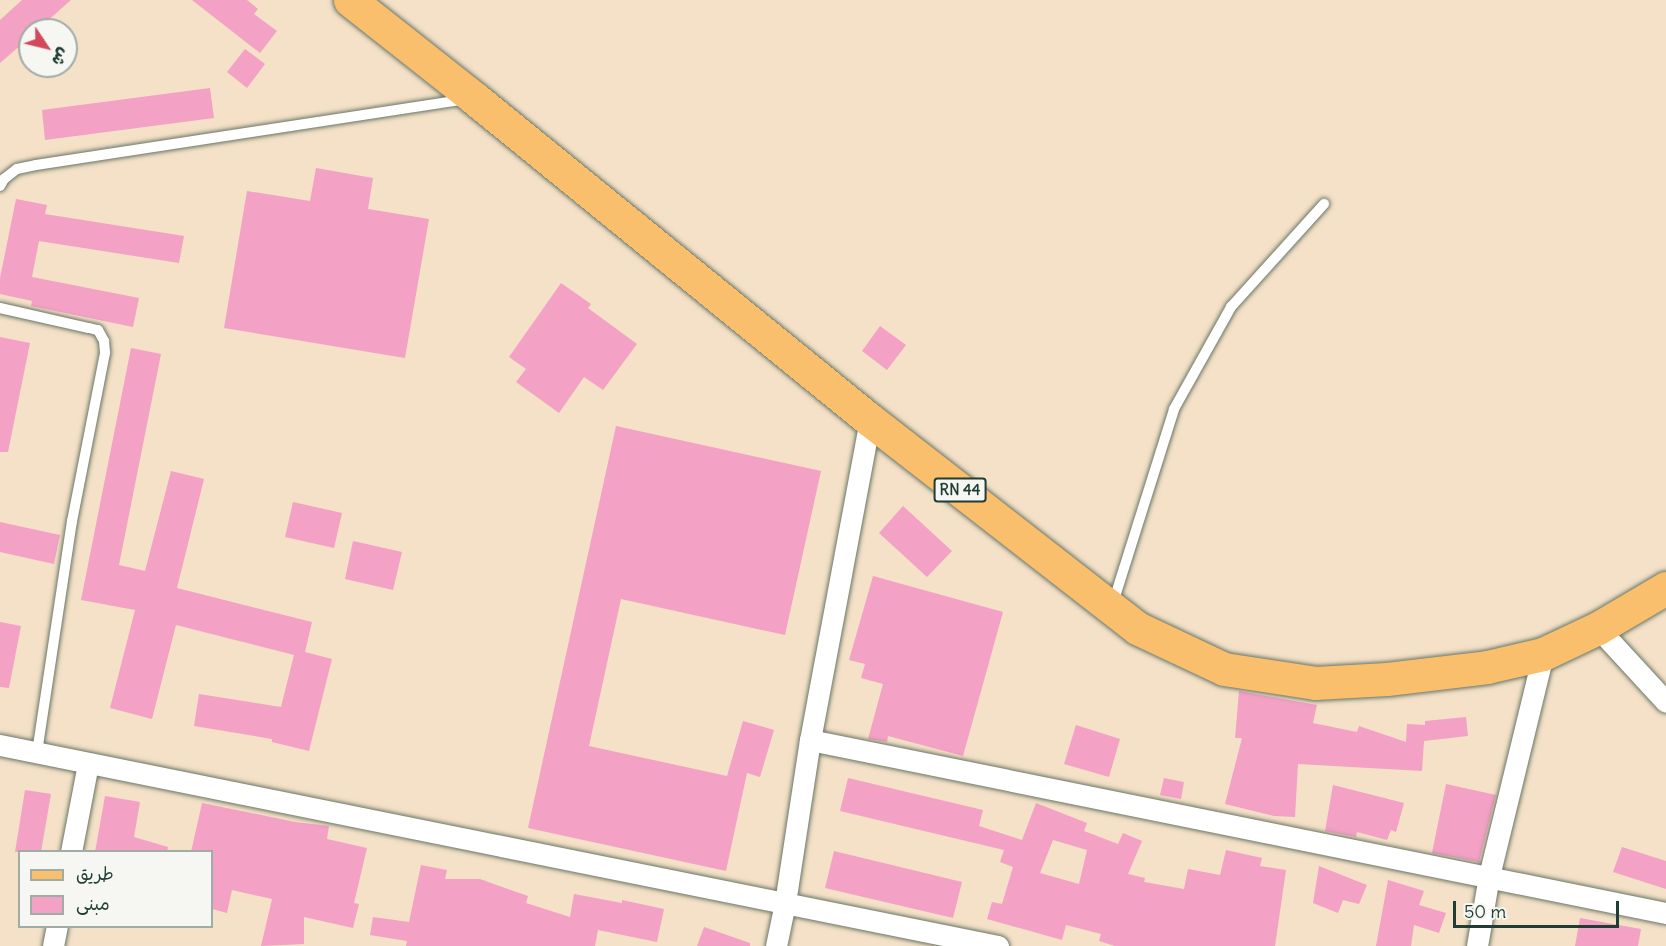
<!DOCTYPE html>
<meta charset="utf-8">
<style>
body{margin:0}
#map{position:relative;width:1666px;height:946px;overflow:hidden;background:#f4e1c7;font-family:Delius,"Playpen Sans Arabic",sans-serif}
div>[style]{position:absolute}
.building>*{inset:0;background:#f3a1c5}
.roads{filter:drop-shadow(0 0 2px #6a7667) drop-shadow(0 0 2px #6a7667)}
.lane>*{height:10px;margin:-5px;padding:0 5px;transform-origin:5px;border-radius:5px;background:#fff}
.street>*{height:21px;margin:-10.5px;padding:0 10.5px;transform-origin:10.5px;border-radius:10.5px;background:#fff}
.primary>*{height:33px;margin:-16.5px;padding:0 16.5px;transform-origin:16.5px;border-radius:16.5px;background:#f9bf6d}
span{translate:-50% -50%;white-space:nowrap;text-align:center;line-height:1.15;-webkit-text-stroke:4.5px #f6f6f2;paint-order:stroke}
.shield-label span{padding:2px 4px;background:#f6f6f2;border:2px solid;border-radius:4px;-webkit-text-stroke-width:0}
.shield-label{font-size:15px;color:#1f3d34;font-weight:700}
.legend{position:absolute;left:18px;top:850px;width:195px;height:78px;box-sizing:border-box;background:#f6f6f2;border:2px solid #a0aca6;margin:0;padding:8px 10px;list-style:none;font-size:18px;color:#1f3d34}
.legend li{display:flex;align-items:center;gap:12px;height:30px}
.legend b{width:30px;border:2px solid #a0aca6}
.north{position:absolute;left:18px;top:18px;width:60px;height:60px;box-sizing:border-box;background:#f6f6f2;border:2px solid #a0aca6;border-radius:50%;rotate:125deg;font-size:16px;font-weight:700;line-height:24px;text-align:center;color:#1f3d34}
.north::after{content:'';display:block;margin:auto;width:21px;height:27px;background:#d1495b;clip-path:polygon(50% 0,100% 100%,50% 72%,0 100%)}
.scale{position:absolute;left:1453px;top:901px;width:166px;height:27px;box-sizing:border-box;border:3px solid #1f3d34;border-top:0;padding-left:8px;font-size:18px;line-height:21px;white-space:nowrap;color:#1f3d34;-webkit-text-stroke:4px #f6f6f2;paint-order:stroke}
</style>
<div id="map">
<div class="building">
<div style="clip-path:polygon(22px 0,71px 0,37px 30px,30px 30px,30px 37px,0 63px,0 20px)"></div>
<div style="clip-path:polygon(192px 0,247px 0,258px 9px,254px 14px,277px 31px,260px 53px)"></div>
<div style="clip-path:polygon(245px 49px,265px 64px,247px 88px,227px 72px)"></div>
<div style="clip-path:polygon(210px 88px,214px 118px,45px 140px,42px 110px)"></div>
<div style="clip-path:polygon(316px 168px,373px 178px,368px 209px,429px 219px,405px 358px,224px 328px,247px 191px,310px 201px)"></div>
<div style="clip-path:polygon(16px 199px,47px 205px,45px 214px,184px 236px,179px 263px,39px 241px,32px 277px,139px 298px,133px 327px,31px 306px,32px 301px,0 294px,0 278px)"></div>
<div style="clip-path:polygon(561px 283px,591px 304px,588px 308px,637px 344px,603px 390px,584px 377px,559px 413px,516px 382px,526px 369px,509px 357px)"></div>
<div style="clip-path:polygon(880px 326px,906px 345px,887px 370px,862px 351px)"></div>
<div style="clip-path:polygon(0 337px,30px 343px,8px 452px,0 452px)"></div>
<div style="clip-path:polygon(131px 348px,161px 354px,119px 565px,145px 571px,171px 471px,204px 479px,177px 588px,312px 622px,305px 652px,332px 659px,309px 751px,272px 742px,272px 739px,194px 726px,199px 694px,281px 707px,294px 655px,176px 625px,152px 719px,110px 708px,135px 610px,81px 600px)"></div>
<div style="clip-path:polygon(616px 426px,821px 471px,785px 635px,621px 599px,589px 746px,727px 776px,743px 721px,774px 730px,760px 777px,747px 773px,726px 871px,528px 828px)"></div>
<div style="clip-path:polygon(293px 502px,342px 513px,334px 548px,285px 537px)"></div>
<div style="clip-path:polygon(903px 506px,952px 551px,927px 577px,879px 533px)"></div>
<div style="clip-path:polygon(0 522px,60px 535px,54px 564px,0 552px)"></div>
<div style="clip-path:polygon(353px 541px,402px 552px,393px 590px,345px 579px)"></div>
<div style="clip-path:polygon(873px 576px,1003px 612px,963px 756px,888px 736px,887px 742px,868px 739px,883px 684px,861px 678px,865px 664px,849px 660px)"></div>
<div style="clip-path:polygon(0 622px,21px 626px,9px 688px,0 687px)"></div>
<div style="clip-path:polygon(1239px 691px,1317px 705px,1313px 723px,1357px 732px,1359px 726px,1406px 742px,1407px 724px,1425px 725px,1425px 721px,1466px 717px,1468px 736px,1424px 741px,1422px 771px,1298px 764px,1295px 817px,1274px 816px,1225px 804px,1242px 738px,1235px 738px)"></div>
<div style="clip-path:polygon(1076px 725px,1120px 739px,1109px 777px,1064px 764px)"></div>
<div style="clip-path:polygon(evenodd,848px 778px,983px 810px,979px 826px,1022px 840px,1036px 803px,1087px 823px,1084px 831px,1118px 844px,1123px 833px,1142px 841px,1128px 874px,1145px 878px,1144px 882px,1184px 889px,1188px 869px,1220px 875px,1226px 850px,1262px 858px,1260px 866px,1286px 870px,1275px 946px,1115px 946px,1099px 941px,1101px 934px,1066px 925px,1062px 940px,987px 919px,992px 902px,1002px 904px,1013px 867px,1000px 862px,1004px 850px,840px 811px,848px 778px,1053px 840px,1087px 850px,1079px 884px,1040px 873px,1053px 840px)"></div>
<div style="clip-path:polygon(1164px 778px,1184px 782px,1181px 799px,1160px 795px)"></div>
<div style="clip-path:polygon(1446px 784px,1496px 795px,1479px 862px,1432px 853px)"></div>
<div style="clip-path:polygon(1333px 785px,1404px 803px,1396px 832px,1391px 830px,1387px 840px,1357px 832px,1356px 837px,1325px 831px)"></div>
<div style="clip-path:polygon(25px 790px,51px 794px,41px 852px,15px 852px)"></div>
<div style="clip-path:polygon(105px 796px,140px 802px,134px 837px,168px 847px,167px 852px,95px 852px)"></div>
<div style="clip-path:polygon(202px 803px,295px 822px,329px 826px,327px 839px,367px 848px,354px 903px,359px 904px,353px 928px,304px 917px,304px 944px,261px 946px,272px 899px,232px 890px,227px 913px,212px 909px,212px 852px,191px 852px)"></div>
<div style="clip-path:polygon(1622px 847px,1666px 861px,1666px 889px,1613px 872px)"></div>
<div style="clip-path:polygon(834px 851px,962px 882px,953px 918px,825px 888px)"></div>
<div style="clip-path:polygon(421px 865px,447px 870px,445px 879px,480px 879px,528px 896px,526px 903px,570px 917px,574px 894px,622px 903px,622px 900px,664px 909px,657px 942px,598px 930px,595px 946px,406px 946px,407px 941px,370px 935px,373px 917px,409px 922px)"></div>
<div style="clip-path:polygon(1319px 866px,1367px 885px,1359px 904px,1343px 900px,1338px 913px,1313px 903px)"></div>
<div style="clip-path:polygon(1388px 880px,1424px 891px,1419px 905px,1446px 913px,1439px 933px,1414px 925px,1411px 946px,1376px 946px)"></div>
<div style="clip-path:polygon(1580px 918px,1641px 929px,1638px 946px,1575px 946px)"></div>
<div style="clip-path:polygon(704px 927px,750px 943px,750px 946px,697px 946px)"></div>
</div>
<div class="roads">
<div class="lane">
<div style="left:0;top:186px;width:8px;rotate:-60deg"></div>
<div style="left:4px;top:179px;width:16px;rotate:-38deg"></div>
<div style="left:17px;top:169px;width:19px;rotate:-12deg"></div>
<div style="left:36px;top:165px;width:434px;rotate:-8.7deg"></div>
<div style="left:0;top:308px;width:91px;rotate:12.7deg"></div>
<div style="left:89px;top:328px;width:9px;rotate:13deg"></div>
<div style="left:98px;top:330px;width:13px;rotate:61deg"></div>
<div style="left:104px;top:341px;width:12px;rotate:85deg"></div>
<div style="left:105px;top:353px;width:171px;rotate:101.1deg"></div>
<div style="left:72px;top:521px;width:235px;rotate:98.6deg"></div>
<div style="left:1113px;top:603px;width:203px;rotate:-72.5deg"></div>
<div style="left:1174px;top:409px;width:117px;rotate:-60.8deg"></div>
<div style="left:1231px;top:307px;width:139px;rotate:-47.9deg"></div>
</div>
<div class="street">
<div style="left:1598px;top:628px;width:100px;rotate:47.4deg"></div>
<div style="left:810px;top:740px;width:873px;rotate:11.43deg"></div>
<div style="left:0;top:745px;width:1018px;rotate:11.39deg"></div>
<div style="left:71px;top:852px;width:90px;rotate:-79.1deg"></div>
<div style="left:53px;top:946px;width:20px;rotate:-79deg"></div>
<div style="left:776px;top:946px;width:44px;rotate:-78.2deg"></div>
<div style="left:785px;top:903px;width:165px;rotate:-81.3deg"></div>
<div style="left:810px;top:740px;width:326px;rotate:-79.4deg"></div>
<div style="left:1477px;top:946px;width:71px;rotate:-80.3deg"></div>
<div style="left:1489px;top:876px;width:228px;rotate:-76.3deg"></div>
</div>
<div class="primary">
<div style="left:350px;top:0;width:158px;rotate:38.3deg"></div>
<div style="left:474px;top:98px;width:510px;rotate:39.12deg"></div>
<div style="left:870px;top:420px;width:338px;rotate:37.9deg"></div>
<div style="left:1137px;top:628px;width:96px;rotate:25.2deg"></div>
<div style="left:1224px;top:669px;width:92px;rotate:8.7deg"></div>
<div style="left:1315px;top:683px;width:72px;rotate:-3.2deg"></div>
<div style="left:1387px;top:679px;width:101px;rotate:-6.8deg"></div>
<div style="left:1487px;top:667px;width:57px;rotate:-13.1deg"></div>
<div style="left:1543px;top:654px;width:61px;rotate:-25.3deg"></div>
<div style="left:1598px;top:628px;width:79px;rotate:-30.5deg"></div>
</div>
</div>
<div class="shield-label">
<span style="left:960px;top:490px">RN 44</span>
</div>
<ul class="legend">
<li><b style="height:8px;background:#f9bf6d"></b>طريق</li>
<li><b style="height:16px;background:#f3a1c5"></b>مبنى</li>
</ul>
<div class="north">ش</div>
<div class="scale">50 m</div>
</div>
